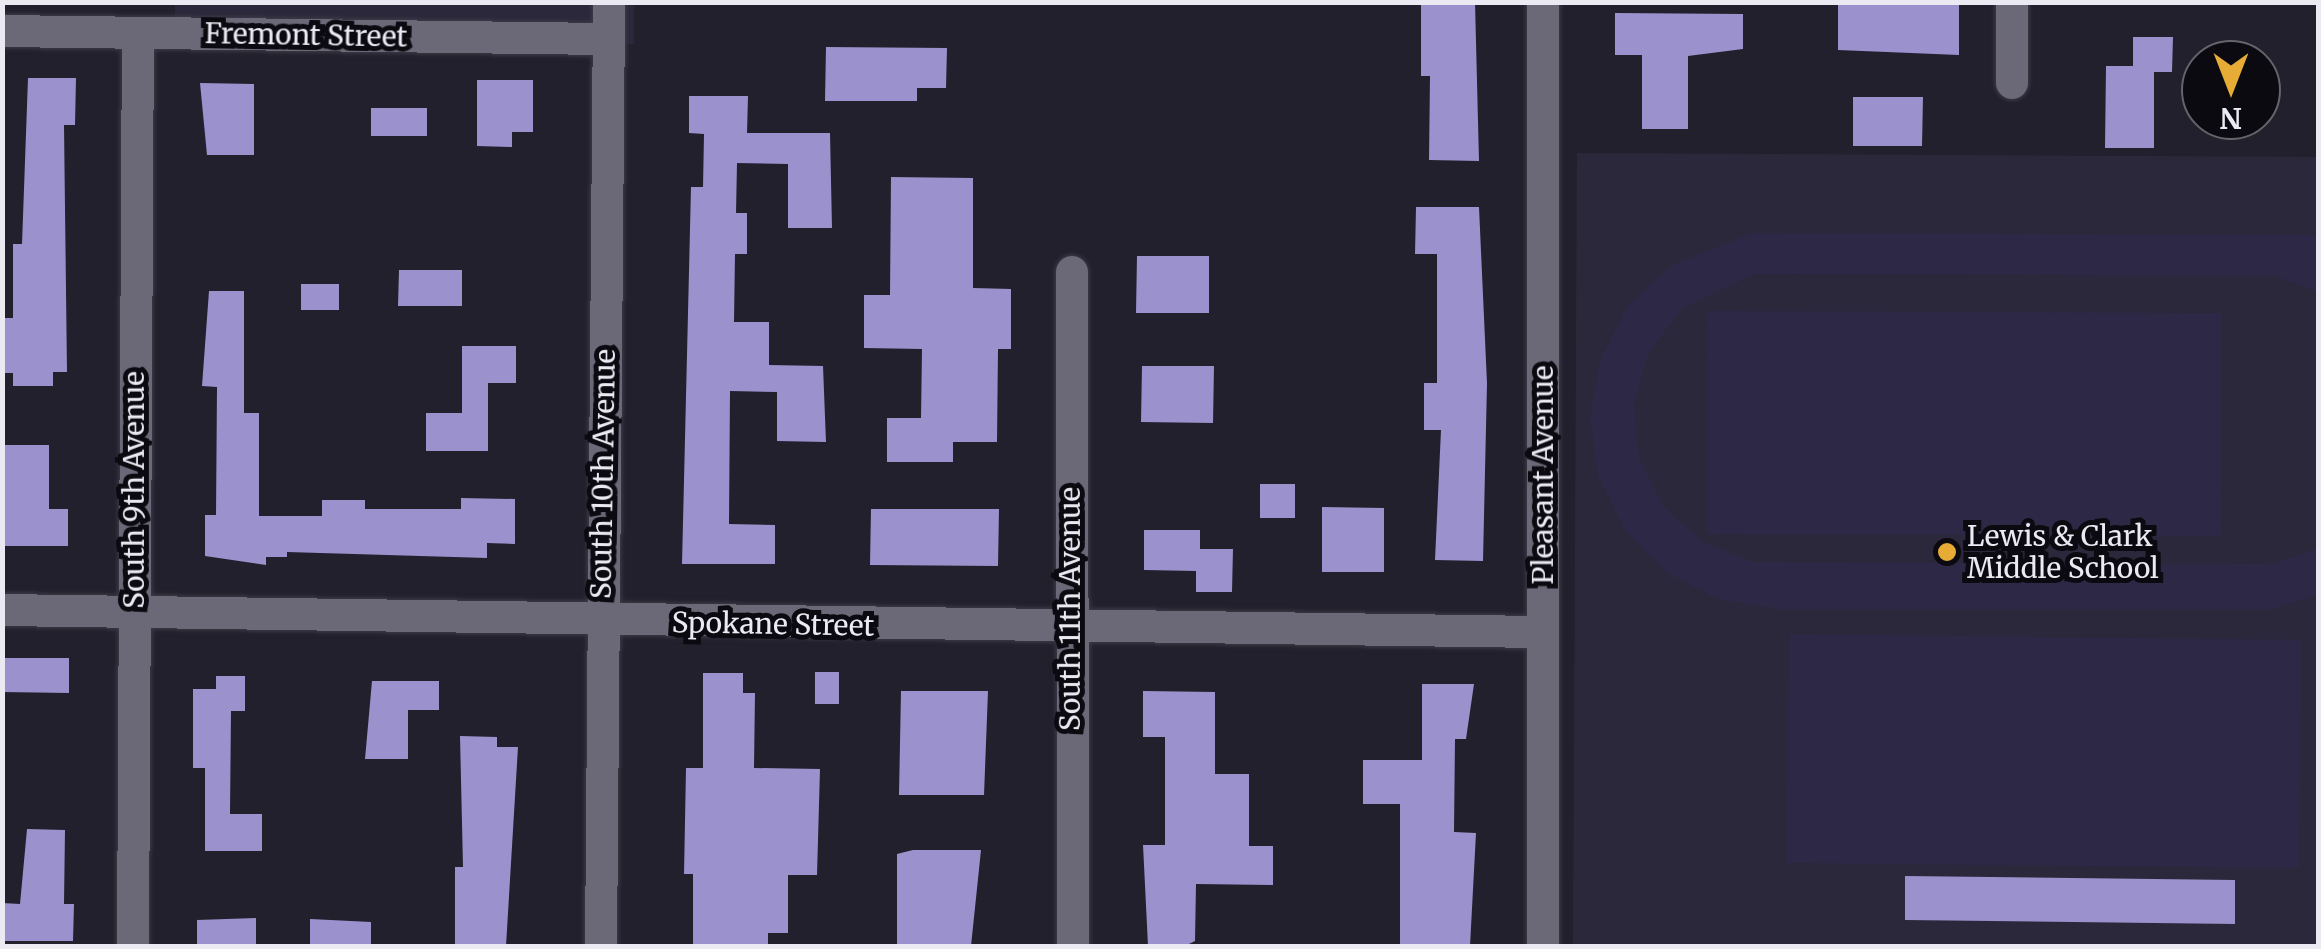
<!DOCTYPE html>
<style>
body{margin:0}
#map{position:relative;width:2321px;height:949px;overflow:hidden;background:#22202d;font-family:Merriweather,serif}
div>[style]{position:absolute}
.built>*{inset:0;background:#2b283b}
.green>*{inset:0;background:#2d2845}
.building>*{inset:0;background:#9b92cd}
.roads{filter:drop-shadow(0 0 2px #3c3a46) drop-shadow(0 0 2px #3c3a46)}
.street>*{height:32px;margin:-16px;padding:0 16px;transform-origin:16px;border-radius:16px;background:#6b6978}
.dots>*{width:28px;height:28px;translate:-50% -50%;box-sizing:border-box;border:5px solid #0b0a10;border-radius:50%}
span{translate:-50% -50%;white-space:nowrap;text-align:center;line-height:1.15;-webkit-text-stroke:10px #0b0a10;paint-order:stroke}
.street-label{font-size:28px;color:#ebeaf3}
.poi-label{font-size:28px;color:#ebeaf3}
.left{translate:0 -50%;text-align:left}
.frame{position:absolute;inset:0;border:5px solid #ebeaf3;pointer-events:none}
.north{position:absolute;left:2181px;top:40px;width:100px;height:100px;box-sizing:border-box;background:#0b0a10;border:2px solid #65646b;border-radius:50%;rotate:180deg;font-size:28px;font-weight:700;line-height:40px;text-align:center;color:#ebeaf3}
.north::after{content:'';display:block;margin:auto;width:35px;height:45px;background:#e6ac36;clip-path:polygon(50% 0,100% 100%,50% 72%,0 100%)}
</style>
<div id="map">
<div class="built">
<div style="clip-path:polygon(175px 3px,634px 3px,634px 44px,175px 45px)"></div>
<div style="clip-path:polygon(1577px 153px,2318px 157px,2318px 946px,1573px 946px)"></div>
</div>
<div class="green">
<div style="clip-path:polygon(1752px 233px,2318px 235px,2318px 292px,2275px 276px,1755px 274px,1682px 309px,1649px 352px,1634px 404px,1639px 458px,1663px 506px,1703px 542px,1753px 562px,2273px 564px,2318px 548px,2318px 595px,2272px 609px,1777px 609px,1718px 599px,1666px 572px,1624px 529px,1598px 476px,1590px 418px,1600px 359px,1627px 307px,1670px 266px)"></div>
<div style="clip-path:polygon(1708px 311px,2222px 313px,2221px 536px,1707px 534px)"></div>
<div style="clip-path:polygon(1789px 634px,2302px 640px,2299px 868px,1786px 863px)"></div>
</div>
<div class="building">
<div style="clip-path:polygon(1421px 2px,1475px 2px,1479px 161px,1429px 160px,1430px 76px,1421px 76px)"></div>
<div style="clip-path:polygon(1933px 3px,1959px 3px,1959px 55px,1838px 50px,1838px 4px)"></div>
<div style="clip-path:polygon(1615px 13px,1743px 14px,1743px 49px,1688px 56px,1688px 129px,1642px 129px,1642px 55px,1615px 55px)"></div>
<div style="clip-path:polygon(2133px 37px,2173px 37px,2172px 72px,2154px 72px,2154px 148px,2105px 148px,2106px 66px,2133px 66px)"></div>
<div style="clip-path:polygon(826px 47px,947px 48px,946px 88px,917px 88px,917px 101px,825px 101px)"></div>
<div style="clip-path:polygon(28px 78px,76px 78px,75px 125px,64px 125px,67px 372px,53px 372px,53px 386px,13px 386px,13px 373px,2px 373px,2px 318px,13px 318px,13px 244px,22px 244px)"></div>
<div style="clip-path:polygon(477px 80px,533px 80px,533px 132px,512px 132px,512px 147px,477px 146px)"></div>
<div style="clip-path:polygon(200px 83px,254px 84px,254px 155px,207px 155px)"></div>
<div style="clip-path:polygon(689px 96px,748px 96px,747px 133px,830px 133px,832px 228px,788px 228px,788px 164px,737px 163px,736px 213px,747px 213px,747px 254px,735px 254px,734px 322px,769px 322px,769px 365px,823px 366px,826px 442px,777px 441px,777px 392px,730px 391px,729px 524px,775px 525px,775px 564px,682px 564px,691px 187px,703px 187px,704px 134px,689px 133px)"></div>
<div style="clip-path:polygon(1853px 97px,1923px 97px,1922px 146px,1853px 146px)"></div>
<div style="clip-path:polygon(371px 108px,427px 108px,427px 136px,371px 136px)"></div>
<div style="clip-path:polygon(891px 177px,973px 178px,973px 288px,1011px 289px,1011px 349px,998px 349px,997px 442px,953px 442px,953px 462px,887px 462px,887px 418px,921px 418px,922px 349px,864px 348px,864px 295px,890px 295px)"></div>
<div style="clip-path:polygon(1416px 207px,1479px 207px,1487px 383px,1483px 561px,1435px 560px,1441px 430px,1424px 430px,1424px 383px,1437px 383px,1437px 254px,1415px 254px)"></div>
<div style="clip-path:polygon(1137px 256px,1209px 256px,1209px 313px,1136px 313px)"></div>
<div style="clip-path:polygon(399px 270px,462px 270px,462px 306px,398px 306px)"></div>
<div style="clip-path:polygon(301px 284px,339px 284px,339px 310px,301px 310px)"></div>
<div style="clip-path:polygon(209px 291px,244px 291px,244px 413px,259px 413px,259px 516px,322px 516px,322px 500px,365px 500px,365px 509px,461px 509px,461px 498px,515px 499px,515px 544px,487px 543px,487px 558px,287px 552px,287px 557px,266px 557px,266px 565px,205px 556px,205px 515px,216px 515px,217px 387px,202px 386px)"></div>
<div style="clip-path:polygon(462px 346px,516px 346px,516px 383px,488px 383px,488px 451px,426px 451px,426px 413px,462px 413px)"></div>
<div style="clip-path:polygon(1142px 366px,1214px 366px,1213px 423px,1141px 422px)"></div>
<div style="clip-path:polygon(2px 445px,49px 445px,49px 509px,68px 509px,68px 546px,2px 546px)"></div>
<div style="clip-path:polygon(1260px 484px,1295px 484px,1295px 518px,1260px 518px)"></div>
<div style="clip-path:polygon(1322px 507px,1384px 508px,1384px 572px,1322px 572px)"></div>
<div style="clip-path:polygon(871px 509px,999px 509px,998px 566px,870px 565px)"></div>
<div style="clip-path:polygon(1144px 530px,1200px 530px,1200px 549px,1233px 549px,1232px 592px,1196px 592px,1196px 571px,1144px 570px)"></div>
<div style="clip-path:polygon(2px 658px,69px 658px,69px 693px,2px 692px)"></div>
<div style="clip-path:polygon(815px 672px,839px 672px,839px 704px,815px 704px)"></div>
<div style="clip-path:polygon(703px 673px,743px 673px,743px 693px,755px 693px,754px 768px,820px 769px,817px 875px,788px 875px,788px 933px,768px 933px,768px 946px,693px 946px,693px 874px,684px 874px,686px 768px,703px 768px)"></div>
<div style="clip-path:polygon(216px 676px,245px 676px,245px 711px,231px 711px,230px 814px,262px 814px,262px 851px,205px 851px,205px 768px,193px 768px,193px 689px,216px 689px)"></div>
<div style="clip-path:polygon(372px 681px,439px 681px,439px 710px,408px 710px,408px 759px,365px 759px)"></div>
<div style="clip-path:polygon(1422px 684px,1474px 684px,1466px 739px,1455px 739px,1454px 832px,1476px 833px,1470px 946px,1400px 946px,1400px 804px,1363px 804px,1363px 760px,1422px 760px)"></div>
<div style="clip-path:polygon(901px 691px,988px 691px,984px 795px,899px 795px)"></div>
<div style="clip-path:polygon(1143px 691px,1215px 692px,1215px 774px,1249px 774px,1249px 846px,1273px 846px,1273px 885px,1196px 884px,1195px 941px,1185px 946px,1148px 946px,1143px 845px,1165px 845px,1165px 737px,1143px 737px)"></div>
<div style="clip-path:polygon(460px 736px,497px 737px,497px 747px,518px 747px,506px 946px,455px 946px,455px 867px,463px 867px)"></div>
<div style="clip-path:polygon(27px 829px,65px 830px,64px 904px,74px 904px,73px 941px,2px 941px,2px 903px,20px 904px)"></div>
<div style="clip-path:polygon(913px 850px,981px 850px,971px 946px,897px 946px,897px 854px)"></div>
<div style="clip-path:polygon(1905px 876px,2235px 880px,2235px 924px,1905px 920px)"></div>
<div style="clip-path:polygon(256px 918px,256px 946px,197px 946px,197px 920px)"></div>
<div style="clip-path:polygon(310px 919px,371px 922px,371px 946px,310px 946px)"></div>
</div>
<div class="roads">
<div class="street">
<div style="left:1543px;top:2px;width:944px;rotate:90deg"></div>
<div style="left:2px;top:31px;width:607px;rotate:0.76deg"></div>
<div style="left:2012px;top:83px;width:81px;rotate:-90deg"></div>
<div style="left:1072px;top:272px;width:674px;rotate:89.91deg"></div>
<div style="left:2px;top:610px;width:1541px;rotate:0.82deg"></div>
<div style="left:133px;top:946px;width:913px;rotate:-89.69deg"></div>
<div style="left:601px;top:946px;width:944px;rotate:-89.51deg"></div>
</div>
</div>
<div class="dots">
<div style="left:1947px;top:552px;background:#e6ac36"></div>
</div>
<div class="street-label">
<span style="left:306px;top:35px;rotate:1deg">Fremont Street</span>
<span style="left:603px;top:474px;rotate:-89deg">South 10th Avenue</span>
<span style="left:1543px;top:475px;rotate:-90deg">Pleasant Avenue</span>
<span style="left:134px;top:490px;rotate:-90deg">South 9th Avenue</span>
<span style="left:1070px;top:609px;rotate:-90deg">South 11th Avenue</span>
<span style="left:773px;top:624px;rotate:1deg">Spokane Street</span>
</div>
<div class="poi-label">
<span class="left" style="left:1967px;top:552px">Lewis &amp; Clark<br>Middle School</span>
</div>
<div class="frame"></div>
<div class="north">N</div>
</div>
